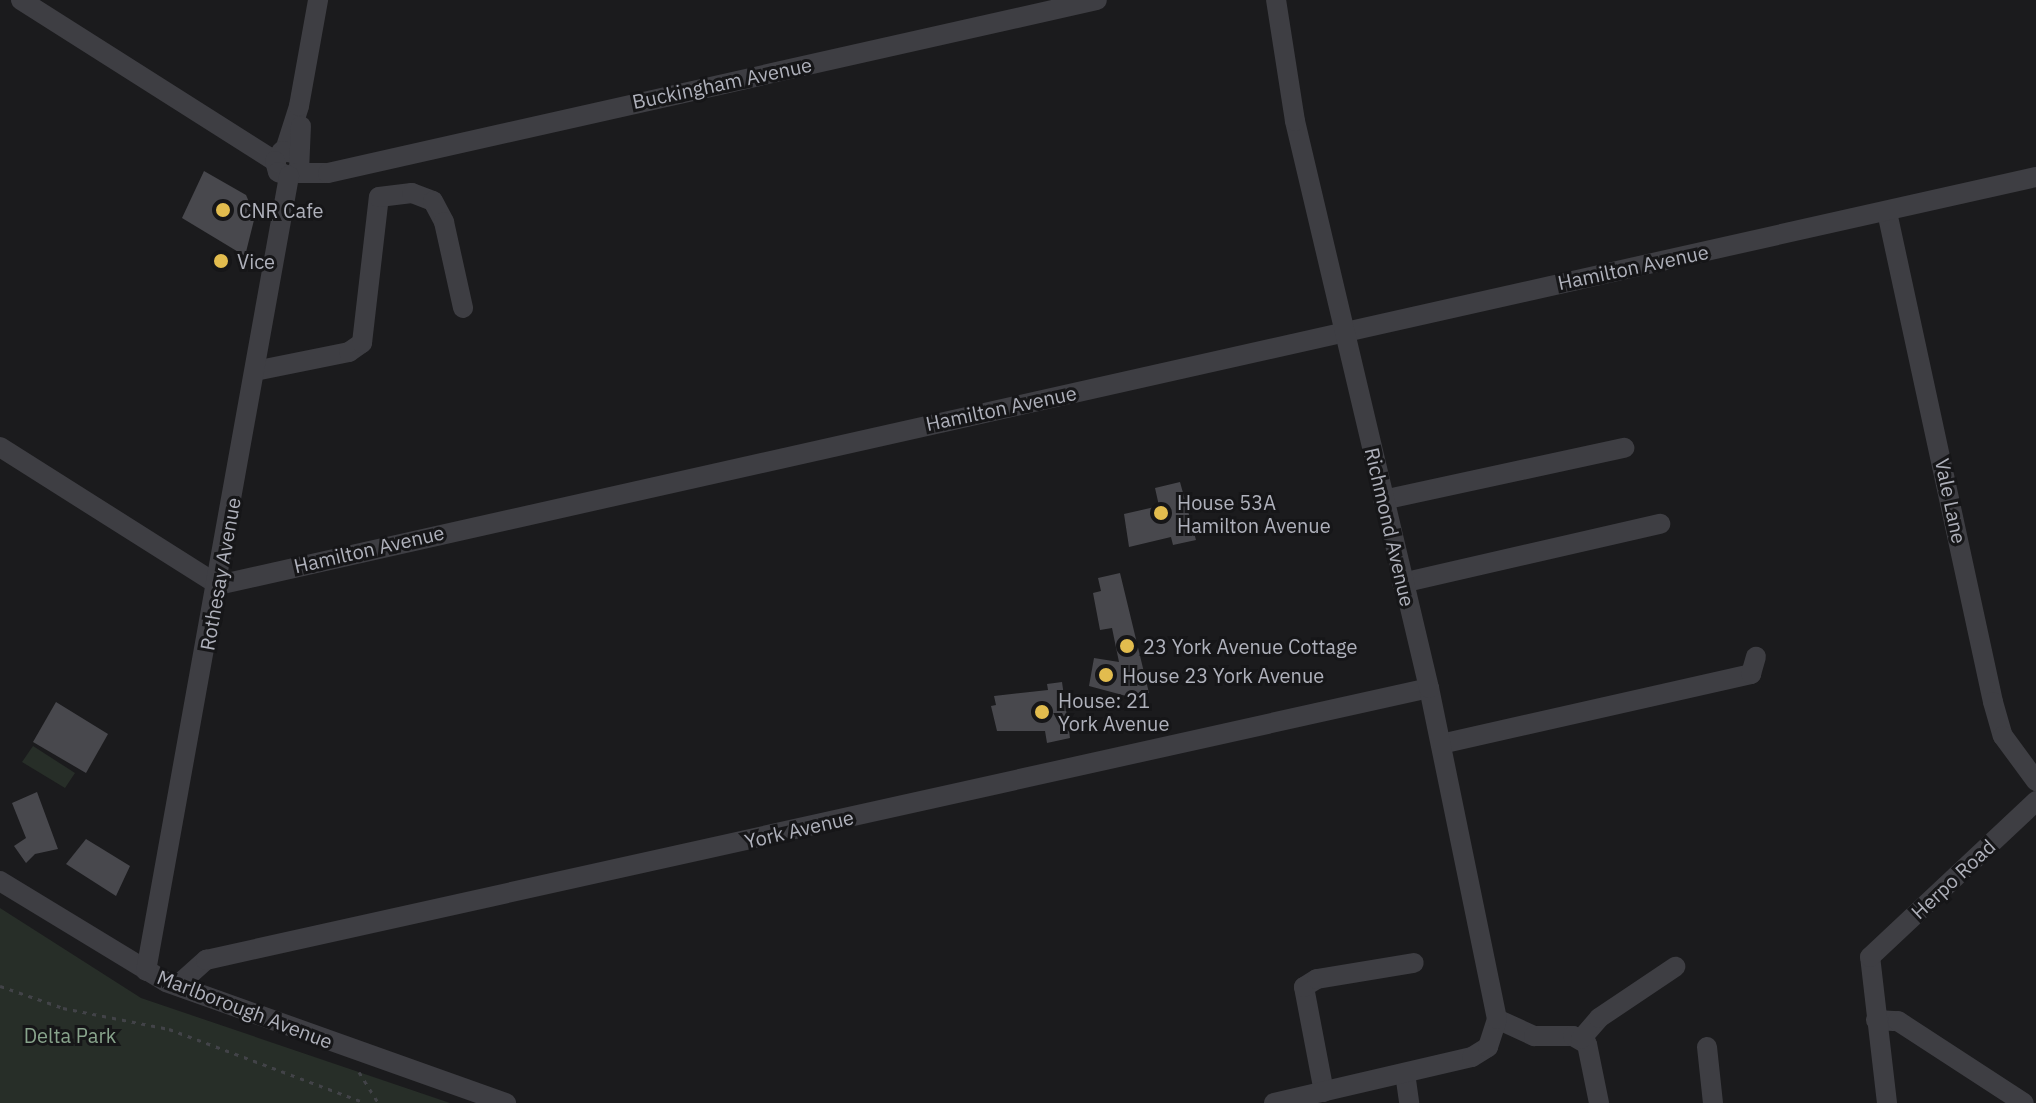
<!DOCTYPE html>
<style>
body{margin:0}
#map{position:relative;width:2036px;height:1103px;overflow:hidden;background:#1b1b1d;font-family:"IBM Plex Sans",sans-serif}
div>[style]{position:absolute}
.green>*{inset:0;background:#272e28}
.building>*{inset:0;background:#48484d}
.path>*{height:3px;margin-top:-1.5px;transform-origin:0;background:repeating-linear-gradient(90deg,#424348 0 4px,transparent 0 10px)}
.minor>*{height:20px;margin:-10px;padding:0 10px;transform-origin:10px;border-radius:10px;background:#3e3e43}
.dots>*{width:22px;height:22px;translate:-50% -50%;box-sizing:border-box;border:4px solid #161618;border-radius:50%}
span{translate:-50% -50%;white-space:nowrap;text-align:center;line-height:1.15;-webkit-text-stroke:6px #161618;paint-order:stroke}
.street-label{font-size:20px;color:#afb1bb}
.poi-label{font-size:20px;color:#afb1bb}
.left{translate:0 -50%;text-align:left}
.park-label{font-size:20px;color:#88a48c}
</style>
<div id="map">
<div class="green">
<div style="clip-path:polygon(33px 746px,75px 773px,65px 788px,22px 762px)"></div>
<div style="clip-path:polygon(0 908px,141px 998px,450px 1103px,0 1103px)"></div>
</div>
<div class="building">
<div style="clip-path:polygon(204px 171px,246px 195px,255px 216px,245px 256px,182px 218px)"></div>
<div style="clip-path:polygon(1180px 482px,1196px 540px,1173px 545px,1171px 537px,1129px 547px,1124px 514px,1159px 506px,1155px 488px)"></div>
<div style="clip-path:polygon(1120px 573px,1149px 693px,1130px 697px,1089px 686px,1094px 658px,1119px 662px,1112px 628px,1100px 630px,1093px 593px,1101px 591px,1098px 578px)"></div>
<div style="clip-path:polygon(1062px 682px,1070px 738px,1047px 743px,1045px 731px,997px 731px,991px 706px,996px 705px,994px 696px,1048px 690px,1047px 684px)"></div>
<div style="clip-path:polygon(56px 702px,108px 734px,86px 773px,33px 742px)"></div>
<div style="clip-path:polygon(37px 792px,58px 849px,35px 854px,26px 863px,14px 846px,26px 838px,12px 803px)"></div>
<div style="clip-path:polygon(86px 839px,130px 866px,116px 896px,66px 864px)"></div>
</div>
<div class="path">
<div style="left:0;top:986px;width:67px;rotate:19.2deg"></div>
<div style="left:63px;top:1008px;width:108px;rotate:11.2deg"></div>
<div style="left:169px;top:1029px;width:210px;rotate:20.6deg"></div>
<div style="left:359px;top:1072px;width:36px;rotate:58deg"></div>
</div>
<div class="minor">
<div style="left:21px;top:0;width:301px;rotate:32.4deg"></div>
<div style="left:285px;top:150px;width:46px;rotate:-72.3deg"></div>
<div style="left:299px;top:106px;width:108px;rotate:-79.8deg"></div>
<div style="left:299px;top:154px;width:17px;rotate:-170deg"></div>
<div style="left:282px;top:151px;width:12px;rotate:125deg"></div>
<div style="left:275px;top:161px;width:11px;rotate:75deg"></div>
<div style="left:278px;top:172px;width:12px;rotate:20deg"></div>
<div style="left:289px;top:176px;width:11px;rotate:-27deg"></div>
<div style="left:299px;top:171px;width:45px;rotate:-87.5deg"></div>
<div style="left:297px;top:173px;width:31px"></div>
<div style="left:328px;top:173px;width:788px;rotate:-12.68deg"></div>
<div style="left:1887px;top:212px;width:501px;rotate:77.79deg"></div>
<div style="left:1993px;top:702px;width:35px;rotate:74deg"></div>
<div style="left:2003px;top:736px;width:56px;rotate:53.7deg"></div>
<div style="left:255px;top:371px;width:96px;rotate:-11.4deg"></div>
<div style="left:349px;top:352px;width:16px;rotate:-35deg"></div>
<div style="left:362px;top:343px;width:147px;rotate:-83.4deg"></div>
<div style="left:379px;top:197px;width:33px;rotate:-7deg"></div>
<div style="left:412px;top:193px;width:22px;rotate:21deg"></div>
<div style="left:433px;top:201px;width:24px;rotate:62deg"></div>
<div style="left:444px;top:222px;width:88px;rotate:77.5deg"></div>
<div style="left:0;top:447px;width:258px;rotate:32.3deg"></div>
<div style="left:218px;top:585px;width:1863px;rotate:-12.65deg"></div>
<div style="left:1383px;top:500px;width:247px;rotate:-12.2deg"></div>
<div style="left:1402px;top:583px;width:265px;rotate:-12.9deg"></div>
<div style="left:1441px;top:744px;width:318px;rotate:-12.7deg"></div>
<div style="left:1751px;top:674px;width:18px;rotate:-74deg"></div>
<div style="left:0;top:881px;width:194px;rotate:31.3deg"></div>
<div style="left:166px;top:982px;width:361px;rotate:19.6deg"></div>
<div style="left:146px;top:971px;width:808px;rotate:-79.8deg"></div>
<div style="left:178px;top:985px;width:38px;rotate:-42deg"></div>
<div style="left:206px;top:960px;width:1253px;rotate:-12.54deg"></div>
<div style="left:1497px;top:1019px;width:41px;rotate:24.7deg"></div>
<div style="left:1534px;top:1036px;width:39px"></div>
<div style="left:1573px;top:1036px;width:16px;rotate:30deg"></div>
<div style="left:1587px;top:1044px;width:60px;rotate:78.5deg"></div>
<div style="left:1876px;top:1020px;width:22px;rotate:3deg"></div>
<div style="left:1898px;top:1021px;width:150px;rotate:33.1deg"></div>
<div style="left:1581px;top:1039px;width:28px;rotate:-49deg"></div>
<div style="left:1599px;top:1018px;width:92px;rotate:-33.9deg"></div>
<div style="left:1707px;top:1047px;width:56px;rotate:83.9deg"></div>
<div style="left:1405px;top:1073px;width:30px;rotate:82deg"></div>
<div style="left:1324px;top:1092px;width:107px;rotate:-100.8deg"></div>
<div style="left:1304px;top:987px;width:15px;rotate:-32deg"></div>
<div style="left:1317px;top:979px;width:98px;rotate:-9.4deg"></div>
<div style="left:1274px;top:1103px;width:203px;rotate:-13.1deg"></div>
<div style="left:1472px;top:1057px;width:19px;rotate:-32deg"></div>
<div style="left:1488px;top:1047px;width:29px;rotate:-72deg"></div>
<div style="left:1497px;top:1019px;width:338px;rotate:-101.6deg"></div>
<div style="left:1429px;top:688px;width:583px;rotate:-103.3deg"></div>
<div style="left:1295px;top:121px;width:122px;rotate:-98.9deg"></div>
<div style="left:1887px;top:1103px;width:147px;rotate:-96.6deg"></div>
<div style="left:1870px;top:957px;width:228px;rotate:-43.2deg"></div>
</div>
<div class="dots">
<div style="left:223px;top:210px;background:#e2bc4e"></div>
<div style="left:221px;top:261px;background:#e2bc4e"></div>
<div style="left:1161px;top:513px;background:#e2bc4e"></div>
<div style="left:1127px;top:646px;background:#e2bc4e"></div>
<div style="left:1106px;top:675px;background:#e2bc4e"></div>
<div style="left:1042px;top:712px;background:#e2bc4e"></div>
</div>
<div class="street-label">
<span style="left:722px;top:83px;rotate:-12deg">Buckingham Avenue</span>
<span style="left:1633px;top:267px;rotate:-12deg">Hamilton Avenue</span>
<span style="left:1001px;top:408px;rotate:-12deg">Hamilton Avenue</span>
<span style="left:1951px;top:501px;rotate:78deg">Vale Lane</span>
<span style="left:1390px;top:527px;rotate:77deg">Richmond Avenue</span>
<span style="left:369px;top:549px;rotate:-13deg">Hamilton Avenue</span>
<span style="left:220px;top:574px;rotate:-80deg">Rothesay Avenue</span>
<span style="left:799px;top:829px;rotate:-13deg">York Avenue</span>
<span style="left:1953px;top:879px;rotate:-43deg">Herpo Road</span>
<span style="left:245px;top:1009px;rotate:21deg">Marlborough Avenue</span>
</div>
<div class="poi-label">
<span class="left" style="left:239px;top:210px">CNR Cafe</span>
<span class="left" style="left:237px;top:261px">Vice</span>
<span class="left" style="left:1177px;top:514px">House 53A<br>Hamilton Avenue</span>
<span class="left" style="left:1143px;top:646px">23 York Avenue Cottage</span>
<span class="left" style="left:1122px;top:675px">House 23 York Avenue</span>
<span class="left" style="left:1058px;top:712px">House: 21<br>York Avenue</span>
</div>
<div class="park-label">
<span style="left:70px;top:1035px">Delta Park</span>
</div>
</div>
